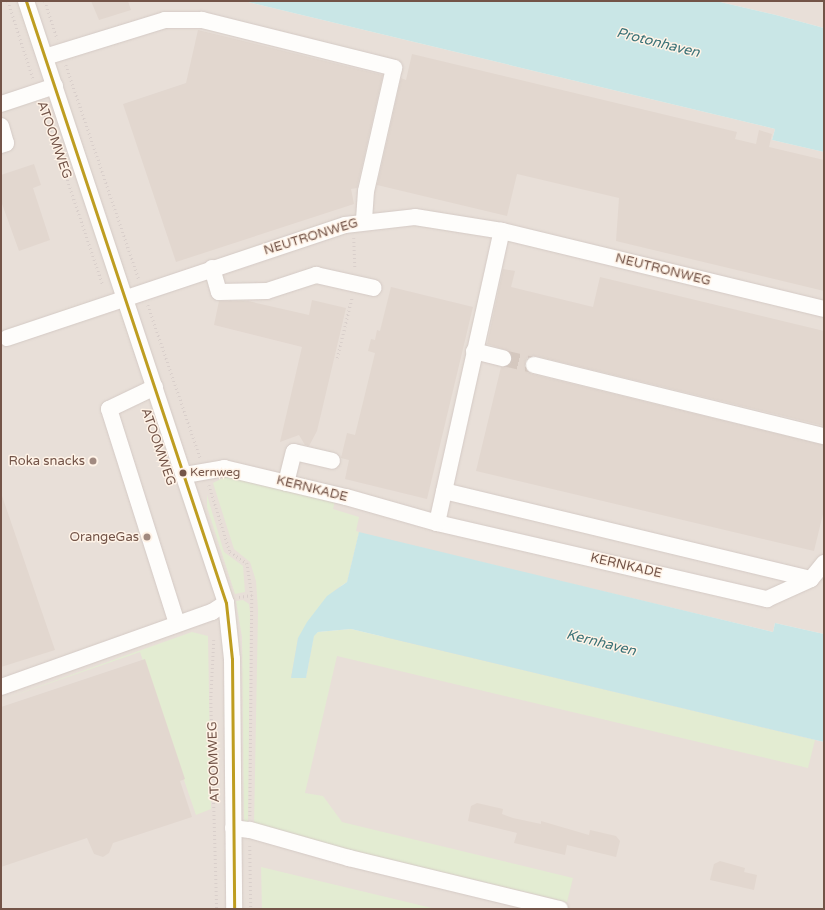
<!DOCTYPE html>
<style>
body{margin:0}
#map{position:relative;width:825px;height:910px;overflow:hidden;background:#f6efe7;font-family:"Varela Round",sans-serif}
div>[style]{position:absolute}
.industrial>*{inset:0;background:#e8dfd8}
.green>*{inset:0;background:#e3ecd2}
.water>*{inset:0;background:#c9e6e6}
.building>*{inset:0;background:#e2d7cf}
.minor-tunnel>*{height:16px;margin-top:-8px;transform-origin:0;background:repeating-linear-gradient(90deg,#d5c8bf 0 16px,transparent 0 24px)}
.path>*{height:2.5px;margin-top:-1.25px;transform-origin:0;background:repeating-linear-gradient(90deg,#d9cfcb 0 1px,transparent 0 4px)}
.roads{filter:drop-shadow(0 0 1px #d4cac5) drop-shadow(0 0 1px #d4cac5)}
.minor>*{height:16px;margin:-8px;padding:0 8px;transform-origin:8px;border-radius:8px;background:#fefdfb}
.bus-1>*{height:3px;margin:-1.5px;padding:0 1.5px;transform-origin:1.5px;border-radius:1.5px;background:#be9d20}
.dots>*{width:11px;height:11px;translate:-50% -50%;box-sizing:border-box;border:2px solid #fff3e7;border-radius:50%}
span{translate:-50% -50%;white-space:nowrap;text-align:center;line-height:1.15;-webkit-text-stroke:3px #fff3e7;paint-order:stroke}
.bus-label{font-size:12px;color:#735448}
.left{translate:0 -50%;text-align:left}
.street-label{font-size:13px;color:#735448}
.poi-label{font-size:13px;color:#735448}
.right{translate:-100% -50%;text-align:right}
.water-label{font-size:14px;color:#3c7378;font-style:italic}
.frame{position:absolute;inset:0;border:2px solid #735448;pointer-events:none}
</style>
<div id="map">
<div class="industrial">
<div style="clip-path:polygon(1px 1px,244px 1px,775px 129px,772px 140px,824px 152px,824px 634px,775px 623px,773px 632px,359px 533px,347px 582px,342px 584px,291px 678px,306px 678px,314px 635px,388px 637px,824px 742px,824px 909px,1px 909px)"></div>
<div style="clip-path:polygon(716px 1px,824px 1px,824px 28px,776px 15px)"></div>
</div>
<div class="green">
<div style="clip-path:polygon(227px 476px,335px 501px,333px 509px,359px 517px,356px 531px,359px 532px,347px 582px,335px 590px,298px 638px,291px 678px,306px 678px,314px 635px,318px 632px,351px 629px,815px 740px,808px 768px,337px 656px,305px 793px,323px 796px,342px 822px,573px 878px,567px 902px,254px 827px,258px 610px,256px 581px,250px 562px,234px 549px,213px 483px)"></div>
<div style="clip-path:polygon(207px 495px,224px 552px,243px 566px,245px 592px,235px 594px,207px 507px)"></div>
<div style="clip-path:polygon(243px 600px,249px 604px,250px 612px,248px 827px,244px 826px,242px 637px,236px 601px)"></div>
<div style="clip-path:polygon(192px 632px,208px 636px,211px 809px,196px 815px,140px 652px,1px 700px)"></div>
<div style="clip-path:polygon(261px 867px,436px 909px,262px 909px)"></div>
</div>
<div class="water">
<div style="clip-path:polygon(244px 1px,716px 1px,776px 15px,824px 28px,824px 152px,772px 140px,775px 129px)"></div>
<div style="clip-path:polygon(359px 532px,773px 632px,775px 623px,824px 634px,824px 742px,351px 629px,318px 632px,314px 636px,306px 678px,291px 678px,298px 638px,307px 622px,327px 596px,347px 582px)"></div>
</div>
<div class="building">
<div style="clip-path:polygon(91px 1px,128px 1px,131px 10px,99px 20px)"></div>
<div style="clip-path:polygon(198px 30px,383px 75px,357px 188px,351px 189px,354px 204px,176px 262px,123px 104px,186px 83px)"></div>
<div style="clip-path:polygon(412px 54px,737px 132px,735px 139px,756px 144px,759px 130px,772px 134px,769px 147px,824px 160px,824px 291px,616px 241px,619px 198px,517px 174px,507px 216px,377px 185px,401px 78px,406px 80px)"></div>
<div style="clip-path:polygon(34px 164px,41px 185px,33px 188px,50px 240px,19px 251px,1px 201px,1px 175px)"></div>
<div style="clip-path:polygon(503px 269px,515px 271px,511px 287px,593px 307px,600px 277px,824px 331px,824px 426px,536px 356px,527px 358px,525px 363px,527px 372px,532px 374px,824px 445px,824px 510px,814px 551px,476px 471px,501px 367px,510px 365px,512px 360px,509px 351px,487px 344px)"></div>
<div style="clip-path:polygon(391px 287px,473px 307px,427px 499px,345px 479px,349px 460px,341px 458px,347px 433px,355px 435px,375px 353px,368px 351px,371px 339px,375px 340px,377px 330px,380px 331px)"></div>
<div style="clip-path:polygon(312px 300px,346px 308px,317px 431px,309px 446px,305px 445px,299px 435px,280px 442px,302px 347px,214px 325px,219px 301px,248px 301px,309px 315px)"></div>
<div style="clip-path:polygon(1px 493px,55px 650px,1px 667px)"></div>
<div style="clip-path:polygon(145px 659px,185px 779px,180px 781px,192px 817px,113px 843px,109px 853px,103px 857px,94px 854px,87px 838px,1px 867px,1px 707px)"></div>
<div style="clip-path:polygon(477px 803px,503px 809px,502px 814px,513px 818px,541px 824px,541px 821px,589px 835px,590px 830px,616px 836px,620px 841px,616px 857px,567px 845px,565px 855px,514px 843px,517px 833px,468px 821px,471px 806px)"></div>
<div style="clip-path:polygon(720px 861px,745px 868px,744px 872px,757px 875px,754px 890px,710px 880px,714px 864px)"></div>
</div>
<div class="minor-tunnel">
<div style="left:503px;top:358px;width:32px;rotate:13deg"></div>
</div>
<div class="path">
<div style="left:8px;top:1px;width:81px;rotate:72deg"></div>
<div style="left:45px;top:1px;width:40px;rotate:72deg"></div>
<div style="left:66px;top:65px;width:227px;rotate:71.2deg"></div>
<div style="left:42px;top:104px;width:191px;rotate:71.4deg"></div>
<div style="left:354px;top:238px;width:31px;rotate:88deg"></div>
<div style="left:148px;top:305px;width:161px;rotate:71.1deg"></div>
<div style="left:337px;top:358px;width:63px;rotate:-76.2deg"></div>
<div style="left:209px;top:485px;width:70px;rotate:72.6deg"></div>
<div style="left:230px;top:552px;width:20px;rotate:33deg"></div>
<div style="left:247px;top:563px;width:32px;rotate:81deg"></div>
<div style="left:252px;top:595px;width:222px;rotate:90.5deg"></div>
<div style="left:239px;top:597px;width:13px;rotate:-9deg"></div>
<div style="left:214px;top:640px;width:59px;rotate:92.9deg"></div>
<div style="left:211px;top:699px;width:210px;rotate:88.4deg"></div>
<div style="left:250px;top:846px;width:63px;rotate:89.1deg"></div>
</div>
<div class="roads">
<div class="minor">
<div style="left:26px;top:1px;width:634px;rotate:71.62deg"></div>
<div style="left:226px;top:603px;width:56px;rotate:83.9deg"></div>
<div style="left:232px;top:659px;width:250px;rotate:89.5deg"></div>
<div style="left:45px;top:57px;width:126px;rotate:-17.1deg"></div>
<div style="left:165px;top:20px;width:37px"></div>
<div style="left:202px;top:20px;width:198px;rotate:14deg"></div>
<div style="left:394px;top:68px;width:126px;rotate:102.8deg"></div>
<div style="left:366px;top:191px;width:30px;rotate:94deg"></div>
<div style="left:1px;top:104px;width:57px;rotate:-18.4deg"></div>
<div style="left:1px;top:126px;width:18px;rotate:74deg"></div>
<div style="left:6px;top:143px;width:5px;rotate:158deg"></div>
<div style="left:212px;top:268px;width:25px;rotate:74deg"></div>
<div style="left:219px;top:292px;width:48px;rotate:-1.2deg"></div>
<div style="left:267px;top:291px;width:52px;rotate:-18.1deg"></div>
<div style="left:316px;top:275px;width:59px;rotate:12.6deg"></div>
<div style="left:7px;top:338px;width:356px;rotate:-18.5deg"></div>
<div style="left:345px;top:225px;width:70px;rotate:-6.5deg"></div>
<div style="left:415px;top:217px;width:88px;rotate:9.1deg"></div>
<div style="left:502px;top:231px;width:331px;rotate:13.6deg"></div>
<div style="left:474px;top:351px;width:30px;rotate:14deg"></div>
<div style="left:534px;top:365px;width:299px;rotate:13.8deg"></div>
<div style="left:155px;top:387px;width:51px;rotate:154.4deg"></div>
<div style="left:109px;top:409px;width:225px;rotate:72.4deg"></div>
<div style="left:185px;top:475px;width:40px;rotate:-10deg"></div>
<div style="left:224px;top:468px;width:125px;rotate:13.4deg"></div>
<div style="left:346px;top:497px;width:95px;rotate:15.9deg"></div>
<div style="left:437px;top:523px;width:339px;rotate:13deg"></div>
<div style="left:767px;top:599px;width:48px;rotate:-24.4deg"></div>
<div style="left:286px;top:483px;width:32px;rotate:-76deg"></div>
<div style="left:294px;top:452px;width:39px;rotate:13deg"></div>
<div style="left:444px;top:491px;width:377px;rotate:13.5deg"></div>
<div style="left:811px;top:579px;width:21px;rotate:-51deg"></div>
<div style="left:437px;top:523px;width:299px;rotate:-77.5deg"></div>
<div style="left:1px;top:687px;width:224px;rotate:-19.6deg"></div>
<div style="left:212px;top:612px;width:17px;rotate:-33deg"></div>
<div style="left:233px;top:828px;width:17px;rotate:7deg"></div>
<div style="left:250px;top:830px;width:103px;rotate:15.8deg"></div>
<div style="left:349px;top:858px;width:217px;rotate:13.6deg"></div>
</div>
</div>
<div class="bus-1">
<div style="left:26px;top:1px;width:634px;rotate:71.62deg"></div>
<div style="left:226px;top:603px;width:56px;rotate:83.9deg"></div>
<div style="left:232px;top:659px;width:250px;rotate:89.5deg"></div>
</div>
<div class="dots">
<div style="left:93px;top:461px;background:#a18a80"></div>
<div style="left:183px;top:473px;background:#735448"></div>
<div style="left:147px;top:537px;background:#a18a80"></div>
</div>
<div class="bus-label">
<span class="left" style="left:190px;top:473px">Kernweg</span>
</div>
<div class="street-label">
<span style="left:54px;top:140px;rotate:71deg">ATOOMWEG</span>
<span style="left:311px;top:237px;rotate:-17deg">NEUTRONWEG</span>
<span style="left:663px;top:270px;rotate:14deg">NEUTRONWEG</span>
<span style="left:158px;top:447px;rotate:71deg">ATOOMWEG</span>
<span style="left:312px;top:489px;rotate:14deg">KERNKADE</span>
<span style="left:626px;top:566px;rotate:13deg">KERNKADE</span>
<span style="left:214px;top:762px;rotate:-92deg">ATOOMWEG</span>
</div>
<div class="poi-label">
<span class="right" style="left:85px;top:461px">Roka snacks</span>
<span class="right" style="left:139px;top:537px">OrangeGas</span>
</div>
<div class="water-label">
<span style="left:658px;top:43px;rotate:14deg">Protonhaven</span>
<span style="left:601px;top:643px;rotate:14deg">Kernhaven</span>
</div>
<div class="frame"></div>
</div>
